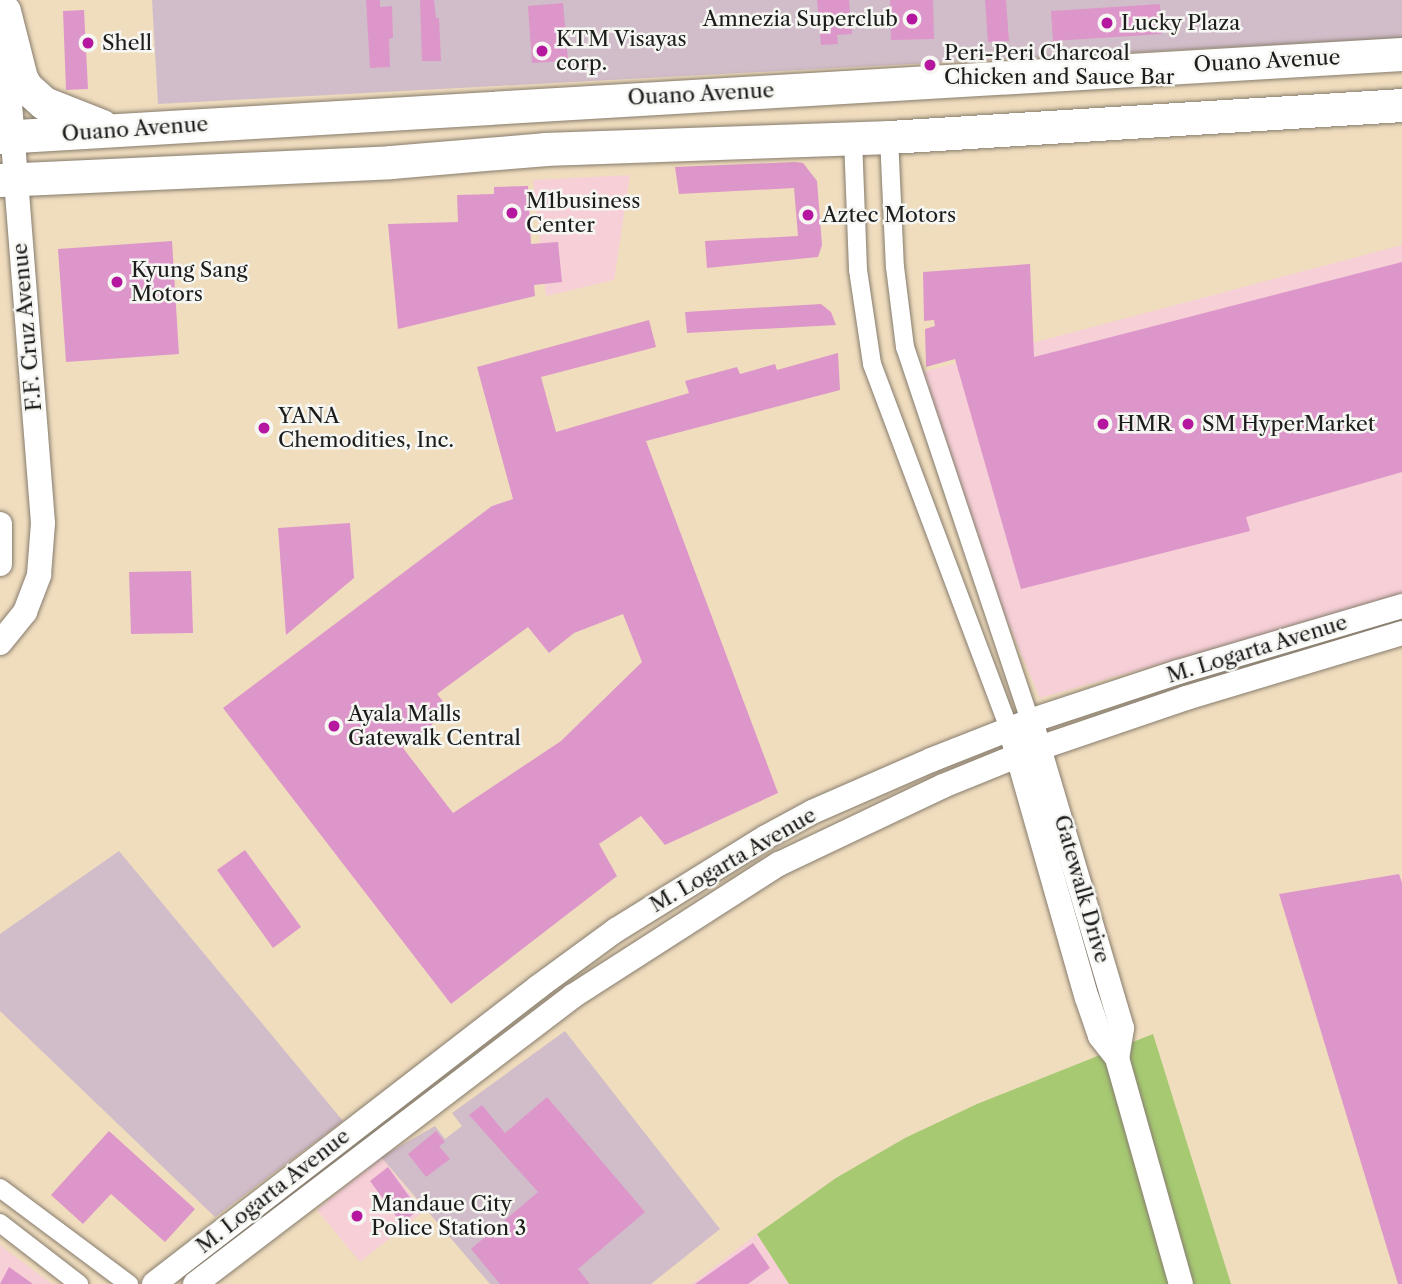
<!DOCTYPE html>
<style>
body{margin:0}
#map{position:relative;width:1402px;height:1284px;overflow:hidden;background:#f0ddbe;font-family:"Libre Caslon Text",serif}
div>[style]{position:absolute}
.built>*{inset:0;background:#f6cfd7}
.industrial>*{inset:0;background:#d1bdc9}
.green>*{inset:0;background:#a6c972}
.building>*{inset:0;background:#dd96c9}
.roads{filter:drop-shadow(0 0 2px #867c6d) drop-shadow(0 0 2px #867c6d)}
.street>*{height:18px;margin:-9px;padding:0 9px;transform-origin:9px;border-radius:9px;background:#fff}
.secondary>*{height:24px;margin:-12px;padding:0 12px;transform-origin:12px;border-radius:12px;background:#fff}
.highway>*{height:33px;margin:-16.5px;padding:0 16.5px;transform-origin:16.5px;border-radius:16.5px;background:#fff}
.dots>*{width:19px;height:19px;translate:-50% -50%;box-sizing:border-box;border:4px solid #f6f6f2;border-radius:50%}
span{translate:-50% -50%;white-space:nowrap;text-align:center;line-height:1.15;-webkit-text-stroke:5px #f6f6f2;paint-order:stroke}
.poi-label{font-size:21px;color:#1c1c1c}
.right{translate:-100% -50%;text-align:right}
.left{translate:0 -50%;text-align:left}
.street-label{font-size:21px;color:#1c1c1c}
</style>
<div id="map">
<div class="built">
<div style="clip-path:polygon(630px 175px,614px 280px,546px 296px,533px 180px)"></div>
<div style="clip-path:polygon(1402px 245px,1402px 595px,1040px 698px,993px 588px,923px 372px)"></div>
<div style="clip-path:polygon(381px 1157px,424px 1211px,360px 1262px,317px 1210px)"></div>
<div style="clip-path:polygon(757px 1234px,789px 1284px,692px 1284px)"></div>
<div style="clip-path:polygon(0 1245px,52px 1284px,0 1284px)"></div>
</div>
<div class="industrial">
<div style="clip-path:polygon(152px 0,1402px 0,1402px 38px,158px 104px)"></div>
<div style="clip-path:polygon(119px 851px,343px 1121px,215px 1217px,0 1011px,0 934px)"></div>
<div style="clip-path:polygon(565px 1031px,720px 1229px,651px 1284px,490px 1284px,381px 1157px,435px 1126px,445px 1139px,462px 1126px,452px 1113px)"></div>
</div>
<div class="green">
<div style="clip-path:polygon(1153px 1034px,1231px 1284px,789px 1284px,757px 1234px,836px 1178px,905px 1138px,977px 1104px)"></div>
</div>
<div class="building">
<div style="clip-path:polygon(366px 0,380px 0,380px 7px,392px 6px,393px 38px,389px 39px,390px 67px,370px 68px)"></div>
<div style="clip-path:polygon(420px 0,434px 0,436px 18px,439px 18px,441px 61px,422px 61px)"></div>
<div style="clip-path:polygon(817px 0,849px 0,852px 34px,837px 35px,838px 44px,821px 45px)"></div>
<div style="clip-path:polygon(890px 0,933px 0,934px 39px,891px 40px)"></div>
<div style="clip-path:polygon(985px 0,1006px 0,1009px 41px,988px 42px)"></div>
<div style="clip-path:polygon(563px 3px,568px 61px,532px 63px,528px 6px)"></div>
<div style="clip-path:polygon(1160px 4px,1162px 34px,1053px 41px,1051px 11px)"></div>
<div style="clip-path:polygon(84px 10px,88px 89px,66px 90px,63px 11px)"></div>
<div style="clip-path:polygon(795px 162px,803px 163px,817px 181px,822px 245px,818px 257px,707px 268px,705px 241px,798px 236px,794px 188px,679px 194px,675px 167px)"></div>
<div style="clip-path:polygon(528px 186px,531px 244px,558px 242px,562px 282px,534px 285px,535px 296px,398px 329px,388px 224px,458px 222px,457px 195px,494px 194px,494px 187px)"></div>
<div style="clip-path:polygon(172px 241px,179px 354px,66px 362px,58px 249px)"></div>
<div style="clip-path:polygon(1402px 262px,1402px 472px,1246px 517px,1250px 531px,1021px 589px,955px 359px,926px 367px,925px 329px,935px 326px,934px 320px,924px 321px,923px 272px,1030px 264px,1034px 357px)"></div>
<div style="clip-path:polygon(821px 304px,831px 312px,836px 325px,687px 333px,685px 312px)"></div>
<div style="clip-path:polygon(evenodd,649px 320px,656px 347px,541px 377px,556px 432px,689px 393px,685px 381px,737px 367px,740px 374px,775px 364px,777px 370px,838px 353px,840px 390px,646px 441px,778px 793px,665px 845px,641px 816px,599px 844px,617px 876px,451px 1004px,223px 708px,492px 506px,513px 499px,477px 367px,649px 320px,623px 614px,642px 662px,561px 741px,453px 813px,403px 748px,450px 710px,437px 694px,528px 627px,549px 653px,574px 633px,623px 614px)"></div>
<div style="clip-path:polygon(350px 523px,354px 578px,286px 635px,278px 528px)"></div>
<div style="clip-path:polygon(191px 571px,193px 633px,131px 634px,129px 572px)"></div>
<div style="clip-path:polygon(245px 850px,301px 927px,273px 948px,217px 870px)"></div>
<div style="clip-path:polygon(1399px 874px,1402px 883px,1402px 1284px,1398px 1284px,1279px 894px)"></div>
<div style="clip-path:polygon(547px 1097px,645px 1212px,578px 1269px,590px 1284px,500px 1284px,471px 1249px,538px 1192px,469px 1115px,482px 1105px,505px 1133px)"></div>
<div style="clip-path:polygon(109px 1131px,195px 1209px,165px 1242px,111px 1194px,83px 1224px,51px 1195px)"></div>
<div style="clip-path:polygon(436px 1131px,445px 1142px,439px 1146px,450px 1159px,426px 1177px,408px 1154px)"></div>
<div style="clip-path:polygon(388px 1167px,419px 1210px,401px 1223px,370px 1181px)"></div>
<div style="clip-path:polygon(753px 1243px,770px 1268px,748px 1284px,695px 1284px)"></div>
<div style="clip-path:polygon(9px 1267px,33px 1284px,0 1284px)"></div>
</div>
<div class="roads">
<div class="street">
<div style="left:889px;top:137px;width:130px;rotate:87.4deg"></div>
<div style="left:895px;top:267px;width:81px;rotate:82.9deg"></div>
<div style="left:905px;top:347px;width:394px;rotate:71.5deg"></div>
<div style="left:853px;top:139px;width:131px;rotate:87.8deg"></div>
<div style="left:858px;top:270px;width:95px;rotate:81.5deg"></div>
<div style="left:872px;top:364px;width:390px;rotate:69.4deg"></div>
<div style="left:0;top:1188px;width:161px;rotate:36.7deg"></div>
<div style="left:0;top:1223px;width:100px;rotate:37.7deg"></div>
</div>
<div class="secondary">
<div style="left:0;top:524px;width:40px;rotate:90deg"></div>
<div style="left:0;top:643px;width:40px;rotate:-51deg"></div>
<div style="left:25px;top:612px;width:40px;rotate:-69deg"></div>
<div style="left:39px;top:575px;width:52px;rotate:-85.6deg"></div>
<div style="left:43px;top:523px;width:469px;rotate:-94.5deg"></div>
<div style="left:1034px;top:731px;width:310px;rotate:73.5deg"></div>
<div style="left:1122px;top:1028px;width:30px;rotate:99deg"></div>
<div style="left:1013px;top:739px;width:269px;rotate:74.1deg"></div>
<div style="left:1087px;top:998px;width:40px;rotate:71.1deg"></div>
<div style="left:1100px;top:1036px;width:28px;rotate:52deg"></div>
<div style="left:1117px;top:1058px;width:235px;rotate:74.2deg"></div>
<div style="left:154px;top:1284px;width:485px;rotate:-37.7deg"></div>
<div style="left:538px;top:987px;width:97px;rotate:-36.2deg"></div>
<div style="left:616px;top:930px;width:176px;rotate:-31.8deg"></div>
<div style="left:766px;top:837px;width:52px;rotate:-28.5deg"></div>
<div style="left:812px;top:812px;width:130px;rotate:-23.6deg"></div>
<div style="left:931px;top:760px;width:106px;rotate:-21.5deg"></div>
<div style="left:1030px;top:721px;width:156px;rotate:-18.3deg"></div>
<div style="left:1178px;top:672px;width:234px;rotate:-16.4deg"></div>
<div style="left:195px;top:1284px;width:475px;rotate:-37.3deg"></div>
<div style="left:573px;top:996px;width:245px;rotate:-32.7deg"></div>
<div style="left:779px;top:864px;width:182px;rotate:-25.4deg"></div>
<div style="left:943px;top:786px;width:82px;rotate:-22.2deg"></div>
<div style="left:1019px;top:755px;width:176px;rotate:-18.8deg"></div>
<div style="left:1186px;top:698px;width:226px;rotate:-16.7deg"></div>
</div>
<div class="highway">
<div style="left:4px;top:11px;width:69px;rotate:75.8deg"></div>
<div style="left:21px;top:78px;width:10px;rotate:61deg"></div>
<div style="left:26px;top:87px;width:24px;rotate:42deg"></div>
<div style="left:44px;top:103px;width:62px;rotate:21.6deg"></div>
<div style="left:0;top:137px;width:1404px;rotate:-3.39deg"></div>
<div style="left:0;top:180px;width:391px;rotate:-2.6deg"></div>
<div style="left:391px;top:162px;width:156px;rotate:-4.8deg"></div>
<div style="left:546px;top:149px;width:343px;rotate:-2deg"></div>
<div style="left:889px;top:137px;width:514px;rotate:-3.57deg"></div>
</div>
</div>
<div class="dots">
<div style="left:912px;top:19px;background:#b5179e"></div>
<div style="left:1107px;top:23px;background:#b5179e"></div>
<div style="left:88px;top:43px;background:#b5179e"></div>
<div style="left:542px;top:51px;background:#b5179e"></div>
<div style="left:930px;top:65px;background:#b5179e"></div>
<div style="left:512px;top:213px;background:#b5179e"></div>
<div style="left:808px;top:215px;background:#b5179e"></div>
<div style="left:117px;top:282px;background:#b5179e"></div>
<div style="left:1103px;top:424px;background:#b5179e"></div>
<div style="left:1188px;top:424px;background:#b5179e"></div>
<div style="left:264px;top:428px;background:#b5179e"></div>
<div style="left:334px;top:726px;background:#b5179e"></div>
<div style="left:357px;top:1216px;background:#b5179e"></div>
</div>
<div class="poi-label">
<span class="right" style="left:898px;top:19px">Amnezia Superclub</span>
<span class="left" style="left:1121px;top:23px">Lucky Plaza</span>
<span class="left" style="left:556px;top:51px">KTM Visayas<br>corp.</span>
<span class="left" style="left:102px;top:43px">Shell</span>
<span class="left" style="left:944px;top:65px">Peri-Peri Charcoal<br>Chicken and Sauce Bar</span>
<span class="left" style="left:526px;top:213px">M1business<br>Center</span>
<span class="left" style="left:822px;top:215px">Aztec Motors</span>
<span class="left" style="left:131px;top:282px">Kyung Sang<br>Motors</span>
<span class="left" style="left:278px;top:428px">YANA<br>Chemodities, Inc.</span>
<span class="left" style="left:1117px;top:424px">HMR</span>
<span class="left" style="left:1202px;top:424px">SM HyperMarket</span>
<span class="left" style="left:348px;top:726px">Ayala Malls<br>Gatewalk Central</span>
<span class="left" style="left:371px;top:1216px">Mandaue City<br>Police Station 3</span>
</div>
<div class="street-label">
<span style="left:1267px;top:61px;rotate:-3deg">Ouano Avenue</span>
<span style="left:701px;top:94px;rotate:-3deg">Ouano Avenue</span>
<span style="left:135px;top:129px;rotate:-4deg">Ouano Avenue</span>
<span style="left:27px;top:327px;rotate:-95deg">F.F. Cruz Avenue</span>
<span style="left:1257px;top:649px;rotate:-17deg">M. Logarta Avenue</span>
<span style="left:733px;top:860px;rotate:-30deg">M. Logarta Avenue</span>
<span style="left:1082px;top:889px;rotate:74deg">Gatewalk Drive</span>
<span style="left:273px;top:1191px;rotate:-38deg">M. Logarta Avenue</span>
</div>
</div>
